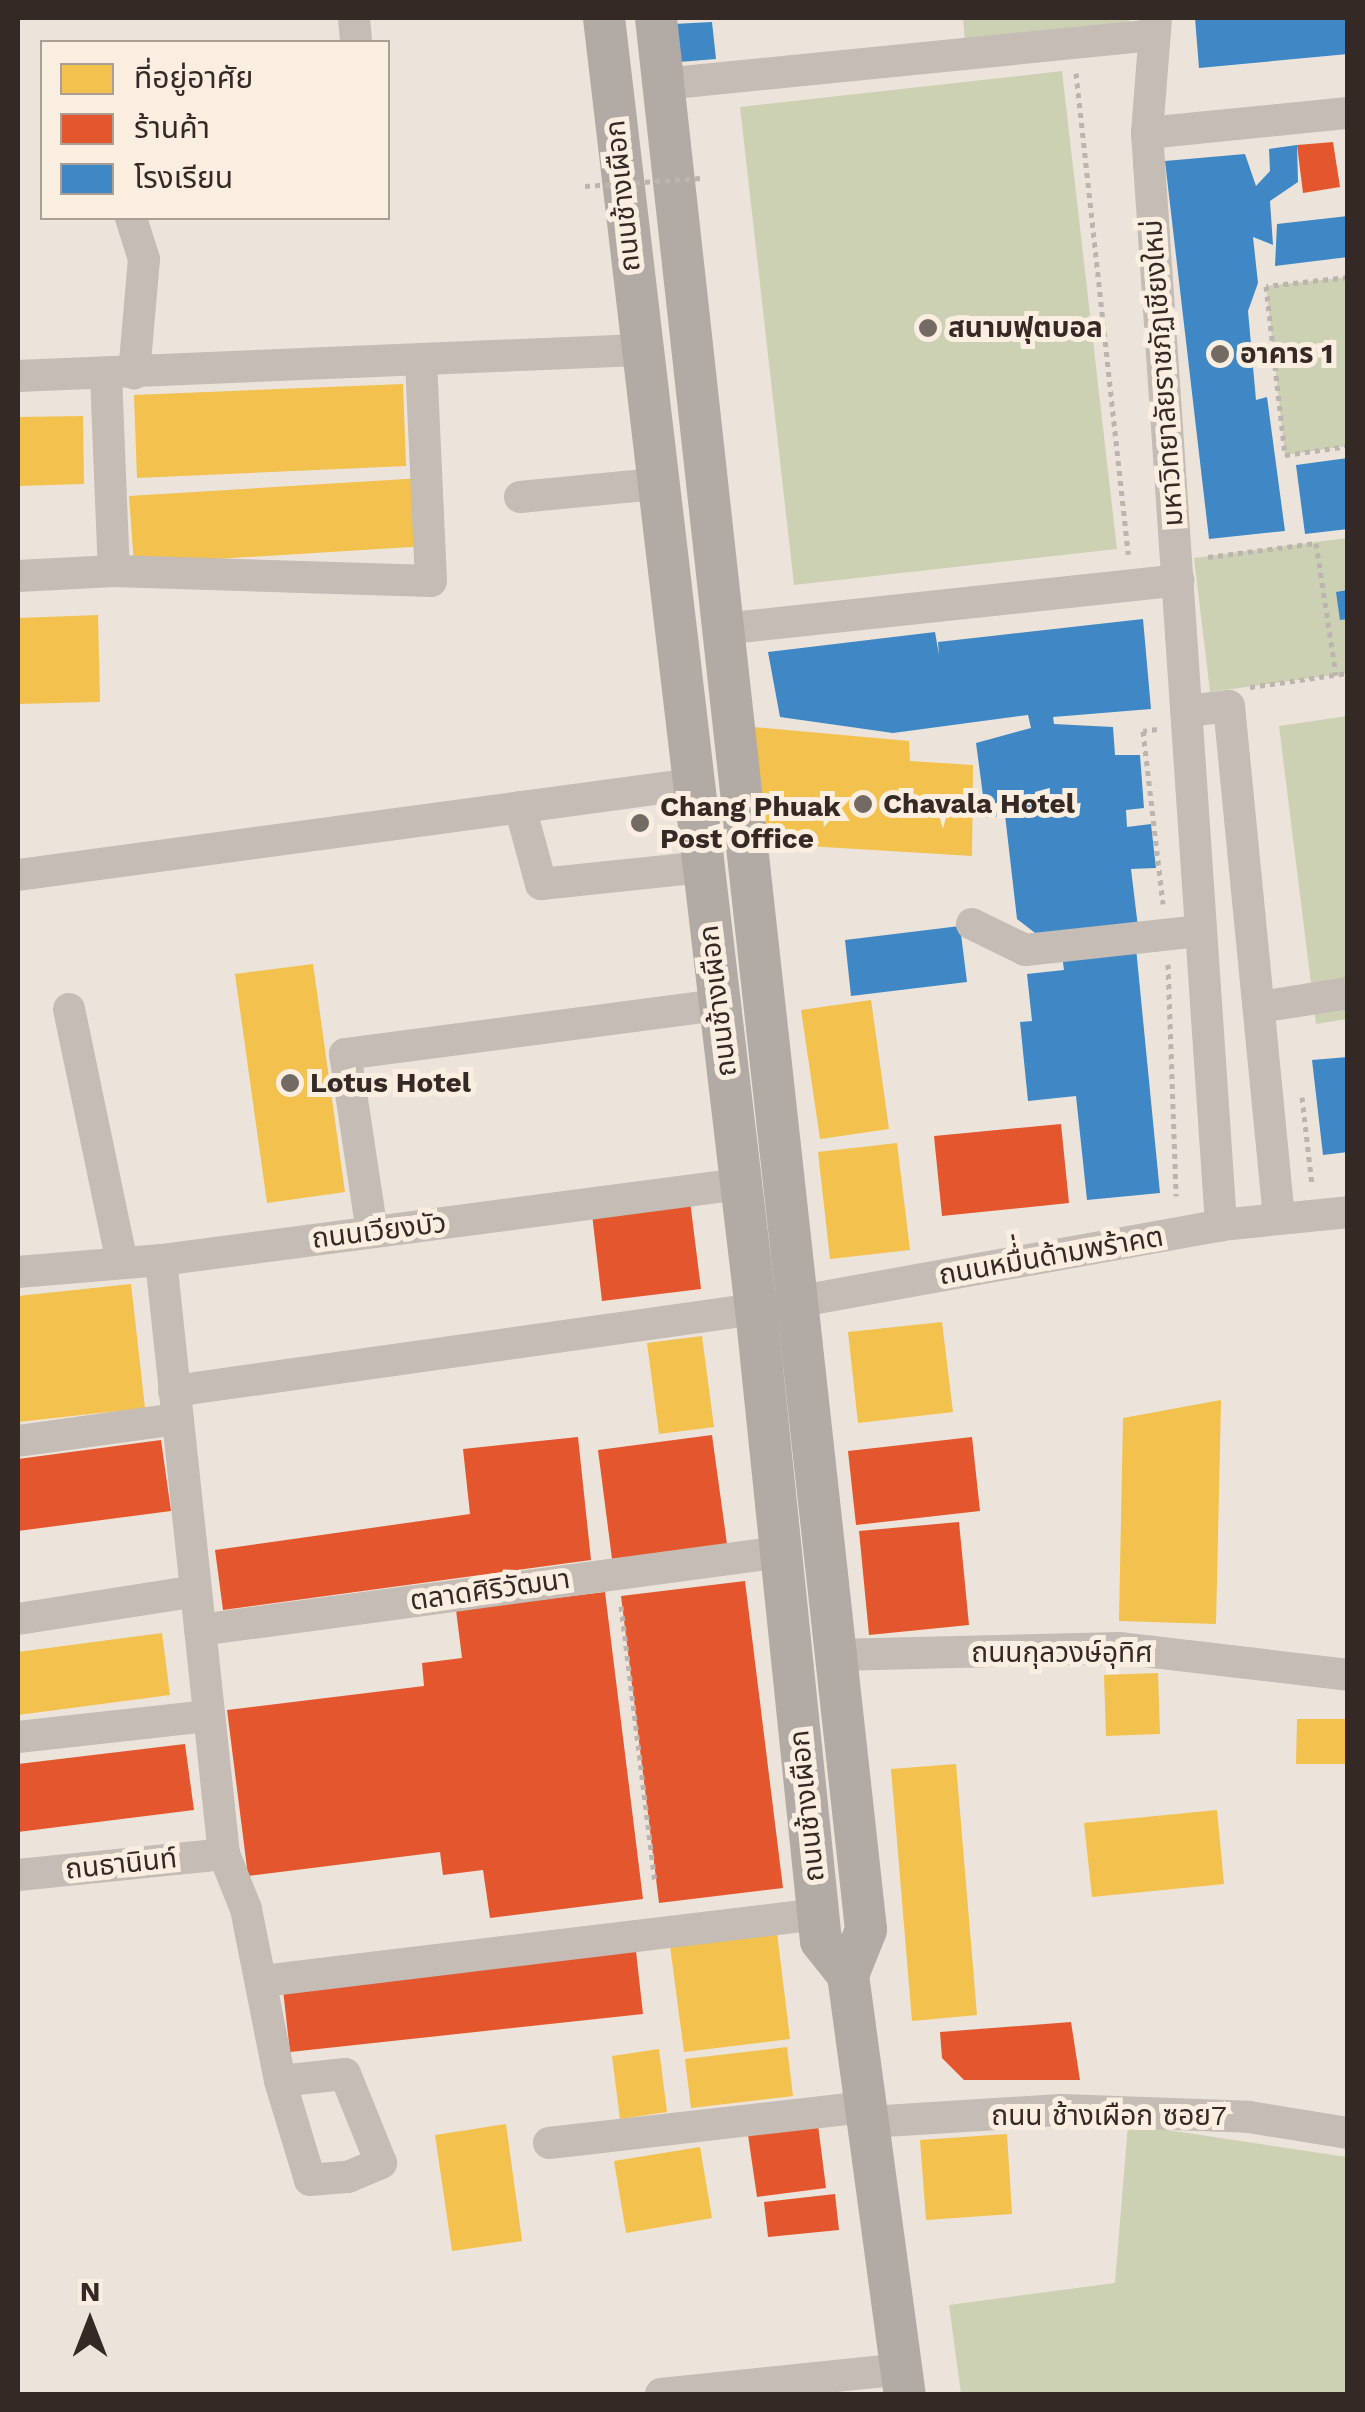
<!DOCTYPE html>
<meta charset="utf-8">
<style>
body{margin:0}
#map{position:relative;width:1365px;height:2412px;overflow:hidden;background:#ece4db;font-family:"Work Sans","Noto Sans Thai",sans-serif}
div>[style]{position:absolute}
.green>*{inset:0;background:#ccd1b4}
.homes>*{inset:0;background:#f2c14e}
.shops>*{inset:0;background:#e4572e}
.schools>*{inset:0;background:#3f88c5}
.path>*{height:5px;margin-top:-2.5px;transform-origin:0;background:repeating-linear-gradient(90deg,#bcb4ae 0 5px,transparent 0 10px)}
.minor>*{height:32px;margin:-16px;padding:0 16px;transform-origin:16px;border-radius:16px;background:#c4bcb5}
.major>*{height:42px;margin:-21px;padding:0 21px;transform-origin:21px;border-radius:21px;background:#b2aaa4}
.path-bridge>*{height:5px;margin-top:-2.5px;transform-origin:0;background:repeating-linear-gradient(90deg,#bcb4ae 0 5px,transparent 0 10px)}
.dots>*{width:28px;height:28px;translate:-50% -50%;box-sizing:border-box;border:5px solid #faeee1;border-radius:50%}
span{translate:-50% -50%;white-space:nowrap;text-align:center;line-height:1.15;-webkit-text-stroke:10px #faeee1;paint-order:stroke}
.street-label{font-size:28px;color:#342924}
.poi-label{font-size:28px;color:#342924;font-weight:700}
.left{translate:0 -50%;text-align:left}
.frame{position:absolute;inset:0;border:20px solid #342924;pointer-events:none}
.legend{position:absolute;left:40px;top:40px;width:350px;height:180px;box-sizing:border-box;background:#faeee1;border:2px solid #ab9f95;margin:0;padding:12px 18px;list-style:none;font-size:30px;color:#342924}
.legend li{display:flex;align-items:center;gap:20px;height:50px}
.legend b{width:50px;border:2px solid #ab9f95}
.north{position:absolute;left:40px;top:2272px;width:100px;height:100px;-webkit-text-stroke:8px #faeee1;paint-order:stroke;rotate:0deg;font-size:28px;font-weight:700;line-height:40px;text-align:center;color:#342924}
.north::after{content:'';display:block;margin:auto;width:35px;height:45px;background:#342924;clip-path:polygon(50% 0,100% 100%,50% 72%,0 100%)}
</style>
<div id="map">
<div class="green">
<div style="clip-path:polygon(963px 18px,1131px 18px,1126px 26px,965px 42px)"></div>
<div style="clip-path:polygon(1062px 71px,1117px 549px,794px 585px,740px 107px)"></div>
<div style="clip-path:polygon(1347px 277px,1347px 446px,1285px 455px,1266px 286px)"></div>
<div style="clip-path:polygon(1347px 538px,1347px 673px,1210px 692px,1194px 558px)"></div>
<div style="clip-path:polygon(1347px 716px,1347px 1019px,1316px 1024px,1279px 726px)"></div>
<div style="clip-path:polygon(1128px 2124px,1347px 2157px,1347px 2394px,961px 2394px,949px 2305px,1115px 2283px)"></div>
</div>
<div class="homes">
<div style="clip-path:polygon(403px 384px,406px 466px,137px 478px,134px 395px)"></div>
<div style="clip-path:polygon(83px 416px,84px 484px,18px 486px,18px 417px)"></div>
<div style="clip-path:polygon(422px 478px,427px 546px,134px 564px,129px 496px)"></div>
<div style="clip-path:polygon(98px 615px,100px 702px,18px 704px,18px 618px)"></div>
<div style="clip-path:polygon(743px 726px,909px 741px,910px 761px,973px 765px,972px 856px,757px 843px)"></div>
<div style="clip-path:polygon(313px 964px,345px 1192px,267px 1203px,235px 974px)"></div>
<div style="clip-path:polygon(871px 1000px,889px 1129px,820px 1139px,801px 1010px)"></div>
<div style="clip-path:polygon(897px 1143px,910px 1250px,830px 1259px,818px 1152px)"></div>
<div style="clip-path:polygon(131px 1284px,145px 1408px,18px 1422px,18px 1296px)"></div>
<div style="clip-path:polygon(942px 1322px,953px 1412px,858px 1423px,848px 1332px)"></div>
<div style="clip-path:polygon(702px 1336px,714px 1427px,659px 1434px,647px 1343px)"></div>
<div style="clip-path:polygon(1221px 1400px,1216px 1624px,1119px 1621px,1123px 1418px)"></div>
<div style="clip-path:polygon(162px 1633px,170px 1695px,18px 1715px,18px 1652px)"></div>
<div style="clip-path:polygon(1158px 1673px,1160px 1734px,1106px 1736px,1104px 1675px)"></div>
<div style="clip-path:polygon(1297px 1719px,1348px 1719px,1348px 1764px,1296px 1764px)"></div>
<div style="clip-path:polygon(956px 1764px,977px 2015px,912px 2021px,891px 1769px)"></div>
<div style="clip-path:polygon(1217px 1810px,1224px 1884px,1092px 1897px,1084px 1823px)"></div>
<div style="clip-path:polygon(777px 1933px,790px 2039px,684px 2052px,670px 1946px)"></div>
<div style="clip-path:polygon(787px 2047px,793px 2096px,691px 2108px,685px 2059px)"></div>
<div style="clip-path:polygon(659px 2049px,667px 2112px,620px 2119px,612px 2056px)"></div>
<div style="clip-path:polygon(506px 2124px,522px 2241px,452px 2251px,435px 2135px)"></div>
<div style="clip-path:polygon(1007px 2134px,1012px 2214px,926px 2220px,920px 2140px)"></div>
<div style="clip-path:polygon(700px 2147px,712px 2218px,626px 2233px,614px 2161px)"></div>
</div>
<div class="shops">
<div style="clip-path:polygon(1333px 142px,1340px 187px,1303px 193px,1297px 145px)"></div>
<div style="clip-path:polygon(1061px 1124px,1069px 1203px,942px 1216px,934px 1136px)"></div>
<div style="clip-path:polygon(690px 1201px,701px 1289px,602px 1301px,592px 1214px)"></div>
<div style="clip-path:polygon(712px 1435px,727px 1544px,612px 1559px,598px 1450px)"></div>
<div style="clip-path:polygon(578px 1437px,591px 1560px,223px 1610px,215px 1550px,470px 1514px,463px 1449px)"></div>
<div style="clip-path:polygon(972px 1437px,980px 1511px,856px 1525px,848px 1451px)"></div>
<div style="clip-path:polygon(161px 1440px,171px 1511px,18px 1531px,18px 1459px)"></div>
<div style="clip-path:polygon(959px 1522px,969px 1625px,869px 1635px,859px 1531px)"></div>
<div style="clip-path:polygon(745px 1581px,783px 1888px,659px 1903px,621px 1596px)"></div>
<div style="clip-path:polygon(605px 1592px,643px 1899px,490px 1918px,483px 1870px,443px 1875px,440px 1852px,248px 1876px,227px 1710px,424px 1686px,422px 1663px,462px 1658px,456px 1610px)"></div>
<div style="clip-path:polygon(185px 1744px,194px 1810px,18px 1832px,18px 1764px)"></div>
<div style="clip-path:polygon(636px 1951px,643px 2014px,290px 2052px,283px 1990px)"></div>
<div style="clip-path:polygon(1071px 2022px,1080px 2080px,964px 2080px,942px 2058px,940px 2032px)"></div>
<div style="clip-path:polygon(818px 2125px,826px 2188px,757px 2197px,748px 2135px)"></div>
<div style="clip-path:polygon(835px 2194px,839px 2230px,768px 2237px,764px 2202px)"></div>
</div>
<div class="schools">
<div style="clip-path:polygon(1195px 18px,1348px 18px,1348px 54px,1199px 68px)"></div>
<div style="clip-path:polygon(712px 22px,716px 59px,679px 62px,674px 24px)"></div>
<div style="clip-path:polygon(1297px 145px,1298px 182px,1270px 201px,1273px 245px,1253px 237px,1258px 283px,1248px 311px,1256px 400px,1267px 397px,1285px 531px,1209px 539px,1165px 161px,1245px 154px,1256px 186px,1270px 171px,1269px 149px)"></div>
<div style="clip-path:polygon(1348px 216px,1348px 257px,1275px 266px,1277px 224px)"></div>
<div style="clip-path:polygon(1348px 458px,1348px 529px,1305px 534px,1296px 465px)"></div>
<div style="clip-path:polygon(1348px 590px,1348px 619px,1340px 620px,1336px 592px)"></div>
<div style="clip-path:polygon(1143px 619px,1151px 709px,1053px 717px,1054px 724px,1113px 727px,1115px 755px,1140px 755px,1144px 808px,1126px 810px,1127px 827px,1151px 824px,1156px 868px,1131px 869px,1138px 927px,1043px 939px,1017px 919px,1005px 815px,986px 818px,976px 743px,1031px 728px,1028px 715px,893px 733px,780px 717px,768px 652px,935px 632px,939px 655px,938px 642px)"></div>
<div style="clip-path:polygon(960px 926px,967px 982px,851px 996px,845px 940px)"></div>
<div style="clip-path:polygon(1136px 948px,1160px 1193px,1087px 1200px,1076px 1096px,1028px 1101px,1020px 1022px,1032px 1021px,1027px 974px,1064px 970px,1062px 955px)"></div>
<div style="clip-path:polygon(1348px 1057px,1348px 1152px,1323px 1155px,1312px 1060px)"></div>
</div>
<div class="path">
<div style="left:1076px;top:73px;width:484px;rotate:83.8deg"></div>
<div style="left:1348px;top:277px;width:82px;rotate:173.7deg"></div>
<div style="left:1266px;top:286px;width:170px;rotate:83.6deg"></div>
<div style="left:1285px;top:455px;width:64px;rotate:-8.1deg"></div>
<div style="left:1208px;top:557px;width:109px;rotate:-7.4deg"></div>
<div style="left:1316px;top:543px;width:134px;rotate:81.4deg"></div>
<div style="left:1250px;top:687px;width:99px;rotate:-8.1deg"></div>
<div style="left:1157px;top:729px;width:14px;rotate:172deg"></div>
<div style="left:1143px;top:731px;width:174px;rotate:83.4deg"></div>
<div style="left:1168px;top:964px;width:232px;rotate:88deg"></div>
<div style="left:1302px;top:1097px;width:89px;rotate:83.5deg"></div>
<div style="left:621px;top:1606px;width:278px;rotate:83deg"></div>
</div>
<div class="minor">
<div style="left:354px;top:18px;width:24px;rotate:85deg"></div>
<div style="left:1156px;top:18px;width:115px;rotate:94.5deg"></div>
<div style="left:1147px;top:133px;width:1095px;rotate:86.12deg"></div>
<div style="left:663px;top:84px;width:490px;rotate:-5.7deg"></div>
<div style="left:1147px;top:133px;width:202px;rotate:-5.7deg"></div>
<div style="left:131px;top:218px;width:43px;rotate:72.4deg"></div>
<div style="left:144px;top:259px;width:115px;rotate:95deg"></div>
<div style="left:106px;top:375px;width:196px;rotate:87.7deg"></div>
<div style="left:18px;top:376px;width:622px;rotate:-2.4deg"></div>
<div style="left:520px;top:497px;width:136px;rotate:-5.5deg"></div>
<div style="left:18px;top:576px;width:96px;rotate:-3deg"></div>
<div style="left:114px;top:571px;width:317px;rotate:1.8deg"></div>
<div style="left:431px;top:581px;width:221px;rotate:-92.6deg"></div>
<div style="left:722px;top:629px;width:459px;rotate:-6.1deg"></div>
<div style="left:1187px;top:711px;width:42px;rotate:-6.8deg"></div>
<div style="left:1229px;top:706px;width:514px;rotate:84.42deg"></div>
<div style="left:520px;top:807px;width:80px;rotate:74.7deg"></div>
<div style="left:541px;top:884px;width:162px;rotate:-6deg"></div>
<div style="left:18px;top:875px;width:680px;rotate:-7.69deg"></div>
<div style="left:972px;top:924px;width:59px;rotate:26.1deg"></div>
<div style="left:1025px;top:950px;width:177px;rotate:-6.2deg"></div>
<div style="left:1260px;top:1007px;width:89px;rotate:-9deg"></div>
<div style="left:69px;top:1009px;width:259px;rotate:78.2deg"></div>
<div style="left:372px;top:1232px;width:180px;rotate:-98.6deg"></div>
<div style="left:345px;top:1054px;width:375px;rotate:-7.5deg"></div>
<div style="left:161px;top:1260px;width:597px;rotate:83.95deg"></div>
<div style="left:224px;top:1854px;width:59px;rotate:68.2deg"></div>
<div style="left:246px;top:1909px;width:175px;rotate:78.8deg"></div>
<div style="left:280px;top:2081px;width:103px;rotate:73.1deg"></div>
<div style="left:310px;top:2180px;width:38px;rotate:-5deg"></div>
<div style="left:348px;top:2177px;width:36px;rotate:-23deg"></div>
<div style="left:381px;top:2163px;width:96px;rotate:-112deg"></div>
<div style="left:345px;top:2074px;width:65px;rotate:173.9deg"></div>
<div style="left:18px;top:1272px;width:144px;rotate:-4.8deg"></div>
<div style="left:161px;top:1260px;width:585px;rotate:-7.47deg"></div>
<div style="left:174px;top:1391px;width:588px;rotate:-8.02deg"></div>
<div style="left:756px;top:1309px;width:473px;rotate:-10.2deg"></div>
<div style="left:1221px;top:1225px;width:128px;rotate:-5.8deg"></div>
<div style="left:18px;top:1441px;width:161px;rotate:-7.9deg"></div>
<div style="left:18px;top:1619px;width:180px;rotate:-8.9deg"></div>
<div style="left:200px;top:1630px;width:586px;rotate:-7.65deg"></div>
<div style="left:835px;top:1655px;width:284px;rotate:-1.4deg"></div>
<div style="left:1119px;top:1648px;width:231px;rotate:6.7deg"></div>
<div style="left:18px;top:1737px;width:192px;rotate:-6.3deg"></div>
<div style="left:18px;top:1875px;width:207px;rotate:-5.8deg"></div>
<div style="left:263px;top:1981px;width:559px;rotate:-6.88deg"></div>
<div style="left:869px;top:2122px;width:193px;rotate:-3.6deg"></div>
<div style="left:1062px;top:2110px;width:187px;rotate:2.1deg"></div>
<div style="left:1249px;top:2117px;width:100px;rotate:9.2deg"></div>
<div style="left:549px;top:2143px;width:319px;rotate:-6.5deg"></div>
<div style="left:661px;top:2394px;width:241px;rotate:-5.9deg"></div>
</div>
<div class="major">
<div style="left:604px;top:18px;width:1300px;rotate:83.29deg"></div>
<div style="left:756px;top:1309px;width:635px;rotate:84.13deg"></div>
<div style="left:821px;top:1941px;width:43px;rotate:51.5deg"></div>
<div style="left:656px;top:18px;width:1923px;rotate:83.73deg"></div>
<div style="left:866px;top:1930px;width:48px;rotate:111.8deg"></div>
<div style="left:848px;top:1975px;width:423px;rotate:82.3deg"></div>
</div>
<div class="path-bridge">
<div style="left:585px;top:186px;width:116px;rotate:-3.9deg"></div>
</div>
<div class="dots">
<div style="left:928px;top:328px;background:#746a64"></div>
<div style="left:1220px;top:354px;background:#746a64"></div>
<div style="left:863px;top:804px;background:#746a64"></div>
<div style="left:640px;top:823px;background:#746a64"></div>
<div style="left:290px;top:1083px;background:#746a64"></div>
</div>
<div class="street-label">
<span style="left:623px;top:196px;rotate:-96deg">ถนนช้างเผือก</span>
<span style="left:1163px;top:373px;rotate:-94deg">มหาวิทยาลัยราชภัฏเชียงใหม่</span>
<span style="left:718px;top:1001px;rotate:-97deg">ถนนช้างเผือก</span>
<span style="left:379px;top:1231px;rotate:-7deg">ถนนเวียงบัว</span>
<span style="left:1051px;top:1256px;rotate:-10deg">ถนนหมื่่นด้ามพร้าคต</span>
<span style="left:490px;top:1590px;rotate:-8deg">ตลาดศิริวัฒนา</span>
<span style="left:1062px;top:1653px">ถนนกุลวงษ์อุทิศ</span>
<span style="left:807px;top:1806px;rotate:-96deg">ถนนช้างเผือก</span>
<span style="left:121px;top:1864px;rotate:-6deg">ถนธานินท์</span>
<span style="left:1109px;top:2116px">ถนน ช้างเผือก ซอย7</span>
</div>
<div class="poi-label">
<span class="left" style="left:948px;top:328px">สนามฟุตบอล</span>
<span class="left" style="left:1240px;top:354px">อาคาร 1</span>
<span class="left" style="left:883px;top:804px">Chavala Hotel</span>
<span class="left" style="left:660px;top:823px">Chang Phuak<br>Post Office</span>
<span class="left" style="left:310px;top:1083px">Lotus Hotel</span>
</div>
<div class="frame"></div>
<ul class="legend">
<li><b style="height:28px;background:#f2c14e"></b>ที่อยู่อาศัย</li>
<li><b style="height:28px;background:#e4572e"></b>ร้านค้า</li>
<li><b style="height:28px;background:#3f88c5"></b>โรงเรียน</li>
</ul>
<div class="north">N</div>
</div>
